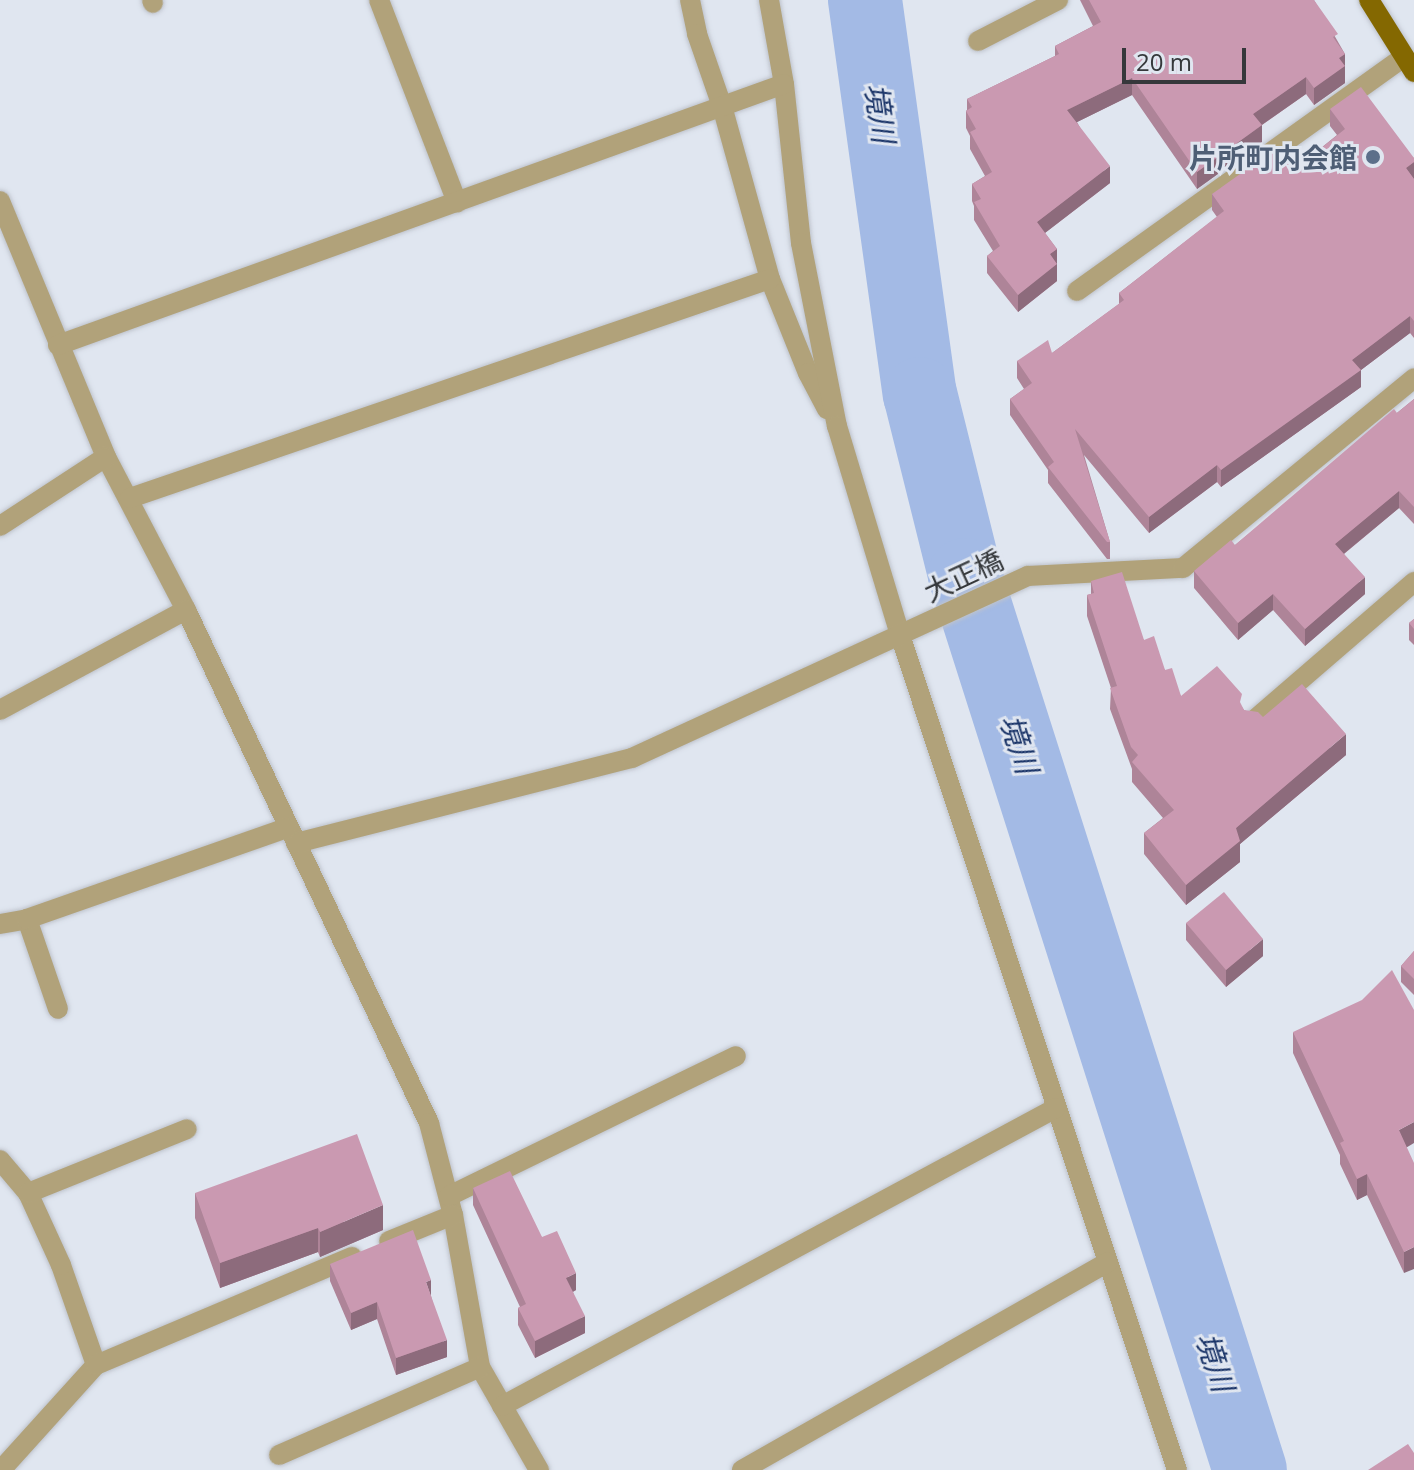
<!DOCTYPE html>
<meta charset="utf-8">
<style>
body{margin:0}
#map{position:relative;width:1414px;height:1470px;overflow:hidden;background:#e0e6f0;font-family:"Open Sans","Noto Sans JP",sans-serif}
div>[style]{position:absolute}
.river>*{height:74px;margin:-37px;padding:0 37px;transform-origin:37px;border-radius:37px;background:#a3bae5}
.roads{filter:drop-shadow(0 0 2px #bec3cc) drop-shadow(0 0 2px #bec3cc)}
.minor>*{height:20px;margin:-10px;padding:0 10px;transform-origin:10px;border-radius:10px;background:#b1a27a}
.major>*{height:20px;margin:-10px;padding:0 10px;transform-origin:10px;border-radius:10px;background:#846801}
.wall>*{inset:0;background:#ae8498}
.shaded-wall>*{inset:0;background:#8d6b7c}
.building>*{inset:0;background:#ca99b1}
.dots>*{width:22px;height:22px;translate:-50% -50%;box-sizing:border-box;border:4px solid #e0e6f0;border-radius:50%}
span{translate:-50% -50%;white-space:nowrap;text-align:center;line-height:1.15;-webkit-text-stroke:6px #e0e6f0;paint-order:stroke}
.service-label{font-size:28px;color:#4e5e75;font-weight:700}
.right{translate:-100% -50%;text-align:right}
.street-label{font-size:28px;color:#35383b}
.water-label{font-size:30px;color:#1a3468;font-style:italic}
.scale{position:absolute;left:1122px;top:48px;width:124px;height:36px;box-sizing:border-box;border:4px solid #35383b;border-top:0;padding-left:10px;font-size:24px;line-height:28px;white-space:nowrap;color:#35383b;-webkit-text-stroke:6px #e0e6f0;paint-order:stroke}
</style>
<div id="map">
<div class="river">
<div style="left:865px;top:0;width:398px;rotate:82.1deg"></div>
<div style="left:920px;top:394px;width:187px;rotate:76deg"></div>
<div style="left:965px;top:575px;width:939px;rotate:72.34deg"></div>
</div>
<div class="roads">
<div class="minor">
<div style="left:152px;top:0;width:3px;rotate:72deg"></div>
<div style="left:379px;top:0;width:217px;rotate:68.9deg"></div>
<div style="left:690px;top:0;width:35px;rotate:78deg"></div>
<div style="left:697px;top:34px;width:76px;rotate:70.9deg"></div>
<div style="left:722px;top:106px;width:180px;rotate:74.5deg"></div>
<div style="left:770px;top:279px;width:101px;rotate:68deg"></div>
<div style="left:808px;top:373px;width:41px;rotate:62.2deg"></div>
<div style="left:769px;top:0;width:85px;rotate:79.9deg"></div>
<div style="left:784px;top:84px;width:160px;rotate:83.9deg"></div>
<div style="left:801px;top:243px;width:187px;rotate:78.9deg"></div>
<div style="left:837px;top:426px;width:218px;rotate:73.2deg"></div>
<div style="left:900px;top:635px;width:880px;rotate:71.65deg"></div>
<div style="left:978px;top:41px;width:90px;rotate:-27.1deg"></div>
<div style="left:0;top:201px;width:277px;rotate:67.5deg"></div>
<div style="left:106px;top:457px;width:173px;rotate:62.4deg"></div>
<div style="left:186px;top:610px;width:568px;rotate:64.65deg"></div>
<div style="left:429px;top:1123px;width:95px;rotate:75.4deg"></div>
<div style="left:453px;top:1215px;width:154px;rotate:79.9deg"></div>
<div style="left:480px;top:1367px;width:119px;rotate:60.2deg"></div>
<div style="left:1077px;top:291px;width:402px;rotate:-35.6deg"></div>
<div style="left:58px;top:345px;width:771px;rotate:-19.77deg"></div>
<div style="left:130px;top:498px;width:676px;rotate:-18.89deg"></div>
<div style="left:0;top:526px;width:126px;rotate:-33.1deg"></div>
<div style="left:0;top:710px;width:211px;rotate:-28.3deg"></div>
<div style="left:1253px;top:721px;width:213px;rotate:-40.8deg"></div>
<div style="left:296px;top:843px;width:347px;rotate:-14.2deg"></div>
<div style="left:632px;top:758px;width:436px;rotate:-24.7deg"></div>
<div style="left:1028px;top:576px;width:155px;rotate:-3deg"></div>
<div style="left:1183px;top:568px;width:299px;rotate:-39.4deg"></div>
<div style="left:27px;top:919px;width:95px;rotate:71deg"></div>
<div style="left:0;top:924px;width:27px;rotate:-10deg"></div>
<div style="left:27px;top:919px;width:275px;rotate:-19.3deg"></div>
<div style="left:0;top:1160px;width:43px;rotate:49.7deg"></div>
<div style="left:449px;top:1196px;width:319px;rotate:-26deg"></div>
<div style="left:389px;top:1241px;width:69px;rotate:-22.1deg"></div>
<div style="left:96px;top:1365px;width:106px;rotate:-109.3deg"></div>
<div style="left:61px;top:1265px;width:79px;rotate:-114.6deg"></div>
<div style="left:28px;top:1193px;width:171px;rotate:-21.9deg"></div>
<div style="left:502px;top:1406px;width:629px;rotate:-28.28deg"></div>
<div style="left:279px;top:1455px;width:219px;rotate:-23.6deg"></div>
<div style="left:1px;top:1470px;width:142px;rotate:-47.9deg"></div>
<div style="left:96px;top:1365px;width:278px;rotate:-22.9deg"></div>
<div style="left:742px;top:1470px;width:420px;rotate:-29.6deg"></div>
</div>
<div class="major">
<div style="left:1369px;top:0;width:85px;rotate:58deg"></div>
</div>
</div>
<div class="wall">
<div style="clip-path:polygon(1080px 0,1314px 0,1345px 54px,1345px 83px,1314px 105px,1306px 94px,1262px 125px,1262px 142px,1197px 189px,1132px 95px,1077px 122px,1110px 183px,1045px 233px,1057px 249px,1057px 281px,1018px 312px,987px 273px,987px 256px,993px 251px,974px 220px,974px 206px,972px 201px,972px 184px,985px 176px,970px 149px,970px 136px,966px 128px,966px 111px,967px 110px,967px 99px,1055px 56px,1055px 46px,1093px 26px)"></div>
<div style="clip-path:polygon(1330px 109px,1414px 158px,1414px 338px,1410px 333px,1361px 370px,1361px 387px,1221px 487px,1217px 482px,1149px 533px,1084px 455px,1110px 542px,1110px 559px,1107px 559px,1048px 483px,1048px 470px,1010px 415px,1010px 399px,1024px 389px,1017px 378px,1017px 361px,1052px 353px,1119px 304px,1119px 293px,1217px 217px,1212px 210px,1212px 194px,1295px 169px,1337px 135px,1330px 126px)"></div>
<div style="clip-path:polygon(1414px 399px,1414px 524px,1399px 508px,1344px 554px,1365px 594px,1305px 646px,1273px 610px,1238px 640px,1194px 588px,1194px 571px,1235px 545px)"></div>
<div style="clip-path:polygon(1091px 581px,1144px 640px,1165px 670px,1181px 696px,1242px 707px,1244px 710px,1346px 755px,1240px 844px,1240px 862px,1186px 905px,1144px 854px,1144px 833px,1163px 818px,1132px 782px,1132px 769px,1110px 709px,1111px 688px,1087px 616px,1087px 595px,1091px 594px)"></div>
<div style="clip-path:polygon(1414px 619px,1414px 645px,1409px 640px,1409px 623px)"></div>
<div style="clip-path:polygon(1186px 923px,1263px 956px,1226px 987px,1186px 940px)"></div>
<div style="clip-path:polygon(1414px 951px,1414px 995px,1401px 982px,1401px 966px)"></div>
<div style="clip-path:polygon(1293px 1032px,1407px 1147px,1404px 1273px,1367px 1195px,1357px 1200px,1340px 1164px,1340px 1155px,1293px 1053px)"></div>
<div style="clip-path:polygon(473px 1188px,542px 1237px,576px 1290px,573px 1292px,585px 1333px,535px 1358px,518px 1325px,518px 1308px,520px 1307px,473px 1205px)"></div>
<div style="clip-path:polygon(195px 1193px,383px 1230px,320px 1257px,318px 1252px,220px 1288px,195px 1218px)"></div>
<div style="clip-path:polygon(330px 1264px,431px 1296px,447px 1357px,396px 1375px,377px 1319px,351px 1330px,330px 1281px)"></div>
</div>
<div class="shaded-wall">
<div style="clip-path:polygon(1345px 54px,1345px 83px,1314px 105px,1314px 88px,1339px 58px)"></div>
<div style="clip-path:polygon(1306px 77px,1306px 94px,1253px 131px,1253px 114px)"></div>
<div style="clip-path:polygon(1132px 78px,1132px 95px,1067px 127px,1067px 110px)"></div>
<div style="clip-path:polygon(1262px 125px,1262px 142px,1197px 189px,1197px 172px)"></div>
<div style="clip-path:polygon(1414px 162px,1414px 179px,1406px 168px)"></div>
<div style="clip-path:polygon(1110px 166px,1110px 183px,1037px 239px,1037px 222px)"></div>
<div style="clip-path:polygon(1057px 249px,1057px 281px,1018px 312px,1018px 295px,1050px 254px)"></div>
<div style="clip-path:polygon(1410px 316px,1410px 333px,1361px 370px,1361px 387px,1221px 487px,1221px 470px,1352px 360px)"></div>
<div style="clip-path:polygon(1217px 465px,1217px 482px,1149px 533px,1149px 517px)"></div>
<div style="clip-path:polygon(1399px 491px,1399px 508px,1335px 561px,1335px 544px)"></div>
<div style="clip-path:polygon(1365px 577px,1365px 594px,1305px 646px,1305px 629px)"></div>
<div style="clip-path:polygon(1273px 594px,1273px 610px,1238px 640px,1238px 623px)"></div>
<div style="clip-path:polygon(1346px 734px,1346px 755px,1240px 844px,1240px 862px,1186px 905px,1186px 885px,1236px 828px)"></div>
<div style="clip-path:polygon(1263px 939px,1263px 956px,1226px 987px,1226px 970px)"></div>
<div style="clip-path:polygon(1414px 1122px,1414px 1143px,1399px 1152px,1399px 1130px)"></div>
<div style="clip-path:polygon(1367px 1174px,1367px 1195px,1357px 1200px,1357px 1179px)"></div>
<div style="clip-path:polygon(383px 1205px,383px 1230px,320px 1257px,320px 1232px)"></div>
<div style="clip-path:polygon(318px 1228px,318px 1252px,220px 1288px,220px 1263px)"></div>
<div style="clip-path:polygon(1414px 1247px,1414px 1269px,1404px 1273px,1404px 1252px)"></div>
<div style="clip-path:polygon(576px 1273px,576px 1290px,566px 1295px,566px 1278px)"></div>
<div style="clip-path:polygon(431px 1280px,431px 1297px,426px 1282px)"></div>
<div style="clip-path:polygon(377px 1302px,377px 1319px,351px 1330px,351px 1313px)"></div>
<div style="clip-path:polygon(585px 1316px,585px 1333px,535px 1358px,535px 1341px)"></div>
<div style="clip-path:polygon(447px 1340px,447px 1357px,396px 1375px,396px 1358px)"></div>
</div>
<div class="building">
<div style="clip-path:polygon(1089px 0,1314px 0,1338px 34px,1333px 37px,1345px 54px,1339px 58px,1345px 66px,1314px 88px,1306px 77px,1253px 114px,1262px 125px,1197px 172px,1132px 78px,1067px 110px,1110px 166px,1037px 222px,1057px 249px,1050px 254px,1057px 264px,1018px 295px,987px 256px,1000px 246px,974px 202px,981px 199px,972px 184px,992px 172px,970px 132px,976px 129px,966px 111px,972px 107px,967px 99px,1059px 54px,1055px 46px,1101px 22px)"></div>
<div style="clip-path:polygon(1361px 87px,1414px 158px,1414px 162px,1406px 168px,1414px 179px,1414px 321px,1410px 316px,1352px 360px,1361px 370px,1221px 470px,1217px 465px,1149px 517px,1075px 429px,1110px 542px,1107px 542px,1048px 467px,1054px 462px,1010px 399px,1032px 383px,1017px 361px,1048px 340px,1052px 353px,1124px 300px,1119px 293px,1224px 211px,1212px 194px,1278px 147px,1295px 169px,1345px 129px,1330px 109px)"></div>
<div style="clip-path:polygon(1414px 399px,1414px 507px,1399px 491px,1335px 544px,1365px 577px,1305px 629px,1273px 594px,1238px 623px,1194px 571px,1231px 540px,1235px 545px,1394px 409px,1397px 413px)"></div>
<div style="clip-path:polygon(1122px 572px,1144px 640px,1154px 636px,1165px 670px,1172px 668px,1181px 696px,1217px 666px,1242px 694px,1240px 702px,1244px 710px,1258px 712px,1263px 717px,1302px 684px,1346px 734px,1236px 828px,1240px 841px,1186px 885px,1144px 833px,1174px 810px,1132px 762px,1138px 755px,1131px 747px,1110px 688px,1117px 686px,1087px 595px,1094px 593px,1091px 581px)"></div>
<div style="clip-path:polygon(1414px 619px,1414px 629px,1409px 623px)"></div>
<div style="clip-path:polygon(1224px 892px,1263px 939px,1226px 970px,1186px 923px)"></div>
<div style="clip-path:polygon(1414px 951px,1414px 979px,1401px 966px)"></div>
<div style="clip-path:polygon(1392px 970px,1414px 1010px,1414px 1122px,1399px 1130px,1414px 1163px,1414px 1247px,1404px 1252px,1367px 1174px,1357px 1179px,1340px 1143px,1344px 1141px,1293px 1032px,1362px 1000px)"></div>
<div style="clip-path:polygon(357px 1134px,383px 1205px,320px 1232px,318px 1228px,220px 1263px,195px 1193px)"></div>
<div style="clip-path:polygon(510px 1171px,542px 1237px,557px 1231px,576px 1273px,566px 1278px,585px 1316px,535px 1341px,518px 1308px,526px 1304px,473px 1188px)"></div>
<div style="clip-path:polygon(413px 1230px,431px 1280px,426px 1282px,447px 1340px,396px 1358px,377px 1302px,351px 1313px,330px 1264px)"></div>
<div style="clip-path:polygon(1408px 1444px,1414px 1453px,1414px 1470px,1368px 1470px)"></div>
</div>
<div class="dots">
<div style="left:1373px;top:157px;background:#5c6f8a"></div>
</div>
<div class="service-label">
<span class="right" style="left:1357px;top:157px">片所町内会館</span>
</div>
<div class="street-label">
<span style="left:963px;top:575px;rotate:-25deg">大正橋</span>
</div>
<div class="water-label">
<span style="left:880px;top:113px;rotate:82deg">境川</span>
<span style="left:1019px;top:744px;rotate:72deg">境川</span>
<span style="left:1215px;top:1362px;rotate:72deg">境川</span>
</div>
<div class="scale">20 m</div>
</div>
